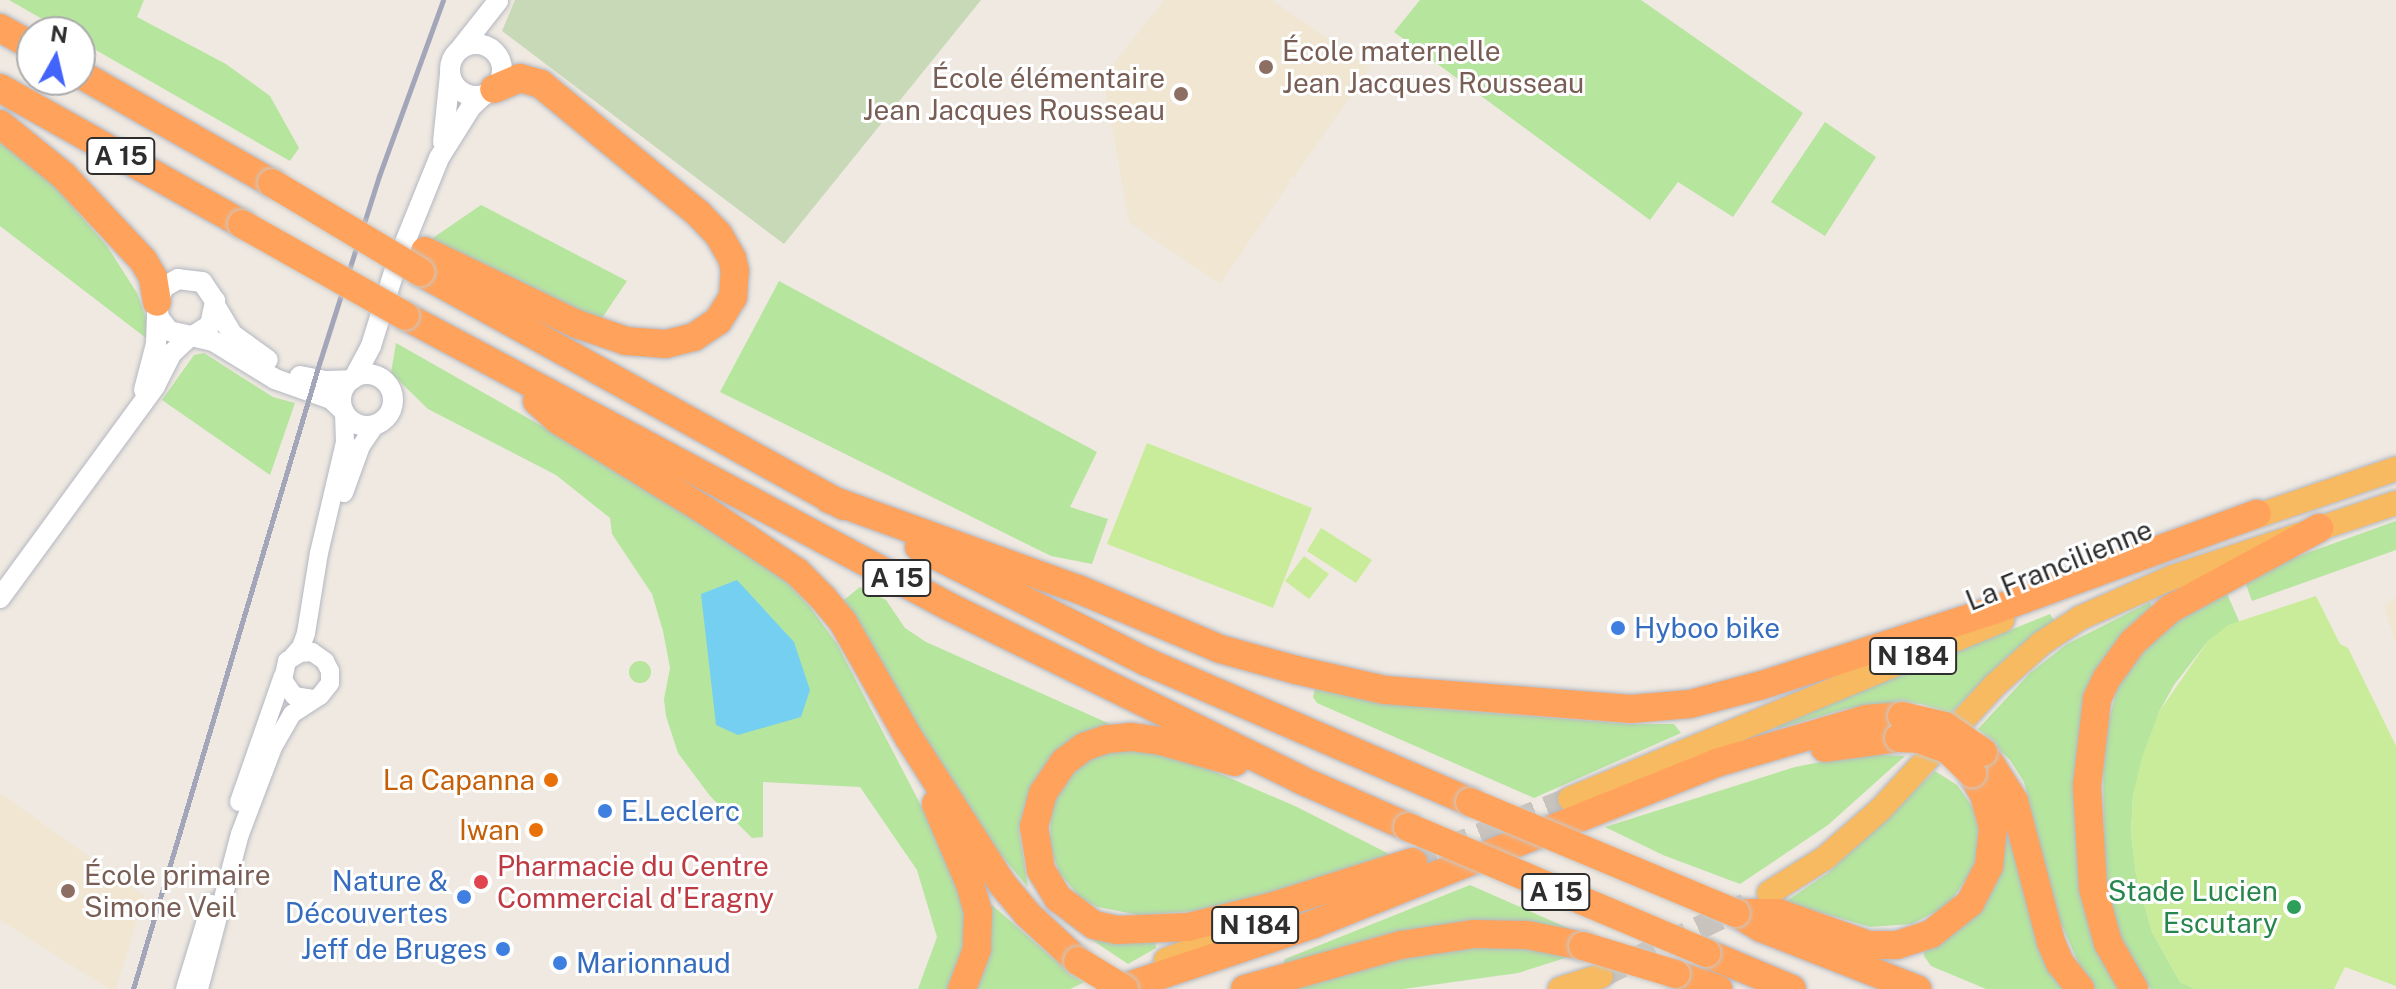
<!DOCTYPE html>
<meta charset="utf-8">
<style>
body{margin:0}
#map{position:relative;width:2396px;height:989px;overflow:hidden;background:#efe9e1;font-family:"Public Sans",sans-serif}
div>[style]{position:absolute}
.education>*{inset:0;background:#f0e6d1}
.green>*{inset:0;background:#b6e59e}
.round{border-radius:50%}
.cemetery>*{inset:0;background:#c8d9b8}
.pitch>*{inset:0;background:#c9ec9a}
.water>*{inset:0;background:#75cff0}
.trunk-tunnel>*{height:24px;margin-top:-12px;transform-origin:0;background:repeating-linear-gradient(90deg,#c8c4bd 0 24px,transparent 0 36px)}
.roads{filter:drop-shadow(0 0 2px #b4b7c1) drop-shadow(0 0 2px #b4b7c1)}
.tertiary>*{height:18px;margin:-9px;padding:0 9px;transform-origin:9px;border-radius:9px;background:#fff}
.secondary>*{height:20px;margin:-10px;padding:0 10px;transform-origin:10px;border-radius:10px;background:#fff}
.secondary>.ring{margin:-10px;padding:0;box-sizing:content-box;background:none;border:20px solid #fff;border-radius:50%}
.trunk>*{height:24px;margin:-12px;padding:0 12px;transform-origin:12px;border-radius:12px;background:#f8ba60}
.motorway>*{height:28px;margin:-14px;padding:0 14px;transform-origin:14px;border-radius:14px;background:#ffa35c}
.rail>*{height:5px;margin:-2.5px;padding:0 2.5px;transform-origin:2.5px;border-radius:2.5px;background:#a3a6b8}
.bridges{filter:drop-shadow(0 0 2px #c9c9c9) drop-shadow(0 0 2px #c9c9c9)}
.motorway-bridge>*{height:28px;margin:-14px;padding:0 14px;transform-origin:14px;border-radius:14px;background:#ffa35c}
.dots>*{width:22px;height:22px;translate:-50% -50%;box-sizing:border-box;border:4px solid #fff;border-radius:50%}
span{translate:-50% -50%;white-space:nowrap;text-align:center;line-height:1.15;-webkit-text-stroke:6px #fff;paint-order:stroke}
.shield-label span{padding:2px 6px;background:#fff;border:2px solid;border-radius:6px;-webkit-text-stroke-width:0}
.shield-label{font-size:26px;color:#2e2e2e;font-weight:700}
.education-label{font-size:28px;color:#785e54}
.left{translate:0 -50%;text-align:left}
.right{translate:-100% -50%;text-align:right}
.street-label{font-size:28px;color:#2e2e2e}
.shop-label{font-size:28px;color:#366cbe}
.food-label{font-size:28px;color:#c56008}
.health-label{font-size:28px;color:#be3a42}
.leisure-label{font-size:28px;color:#27864d}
.north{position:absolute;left:16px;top:16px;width:80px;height:80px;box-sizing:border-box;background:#fff;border:2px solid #ababab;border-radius:50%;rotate:8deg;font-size:22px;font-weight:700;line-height:32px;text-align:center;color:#2e2e2e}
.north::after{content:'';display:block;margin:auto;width:28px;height:36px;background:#4264fb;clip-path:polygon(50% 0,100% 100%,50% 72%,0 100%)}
</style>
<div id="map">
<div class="education">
<div style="clip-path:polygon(1164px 0,1272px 0,1370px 68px,1294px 177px,1288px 179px,1290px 182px,1220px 284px,1129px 222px,1103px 77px)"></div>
<div style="clip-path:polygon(2396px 597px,2396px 644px,2384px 606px)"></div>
<div style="clip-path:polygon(0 793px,144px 896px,116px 989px,109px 989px,0 920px)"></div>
</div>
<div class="green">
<div style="clip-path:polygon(9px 0,144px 0,137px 17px,226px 64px,270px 96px,299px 148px,290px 161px,80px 41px,80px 32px,65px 32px)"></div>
<div style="clip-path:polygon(1420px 0,1641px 0,1803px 113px,1733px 217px,1678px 182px,1650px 220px,1394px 32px)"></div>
<div style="clip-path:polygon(1825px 122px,1876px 157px,1825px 236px,1771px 202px)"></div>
<div style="clip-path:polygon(0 139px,52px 183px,107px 246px,137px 293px,146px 318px,146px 338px,0 226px)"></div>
<div style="clip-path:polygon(481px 205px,627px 281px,600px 321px,430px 240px)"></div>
<div style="clip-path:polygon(779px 281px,1097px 452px,1070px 507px,1108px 519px,1092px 564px,1051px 556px,720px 392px)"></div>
<div style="clip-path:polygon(396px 343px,563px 438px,773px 568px,810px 607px,837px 644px,951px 863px,966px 913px,962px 955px,949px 989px,918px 989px,937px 937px,917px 870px,860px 787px,763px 782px,763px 837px,752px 838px,710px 796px,678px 753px,666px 716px,664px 699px,670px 668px,663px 631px,652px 594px,612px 534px,610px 518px,556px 475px,428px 409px,391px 373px)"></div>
<div style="clip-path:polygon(204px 353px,273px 397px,295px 403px,270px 475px,162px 400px,194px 355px)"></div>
<div style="clip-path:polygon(2396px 521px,2396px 550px,2252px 601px,2243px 576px)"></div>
<div style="clip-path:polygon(860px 587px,886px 600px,905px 628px,926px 642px,1110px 724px,1086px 733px,1053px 757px,1038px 775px,1023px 811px,1019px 830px,1028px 887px,994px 847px,931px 751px,844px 600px)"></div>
<div style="clip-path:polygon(2224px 587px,2239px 621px,2208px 641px,2174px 685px,2159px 712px,2133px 795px,2131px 833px,2136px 874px,2152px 932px,2180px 982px,2195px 989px,2151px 989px,2130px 962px,2112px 917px,2104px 875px,2103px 743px,2117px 689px,2130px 665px,2153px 637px)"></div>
<div style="clip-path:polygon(2150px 602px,2152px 609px,2130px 631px,2080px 790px,2126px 989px,2096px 989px,2085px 978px,2056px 912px,2024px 782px,2010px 760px,1978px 729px,2030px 673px,2067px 644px)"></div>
<div style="clip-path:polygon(2050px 614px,2055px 622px,2002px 662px,1950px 714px,1921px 704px,1898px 703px,1845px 709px,1777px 729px,1774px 725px)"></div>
<div class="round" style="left:629px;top:661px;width:22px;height:22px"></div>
<div style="clip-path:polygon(1315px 689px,1429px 708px,1629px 724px,1674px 724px,1681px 733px,1534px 798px,1317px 703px,1313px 697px)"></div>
<div style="clip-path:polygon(1133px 747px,1186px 759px,1297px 807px,1391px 855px,1266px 896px,1208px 910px,1139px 915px,1098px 907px,1081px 899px,1059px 872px,1050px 847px,1051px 808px,1067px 777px,1082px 764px,1101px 754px)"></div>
<div style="clip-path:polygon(1861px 754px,1905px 756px,1828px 825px,1740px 884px,1663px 855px,1605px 827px,1795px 767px)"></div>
<div style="clip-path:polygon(1935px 771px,1957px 785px,1972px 806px,1978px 828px,1977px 855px,1970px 874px,1947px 906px,1912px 924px,1870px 927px,1785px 902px,1828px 873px)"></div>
<div style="clip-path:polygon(2010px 829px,2068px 989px,1986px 989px,1931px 966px,1924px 956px,1924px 948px)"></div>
<div style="clip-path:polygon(1470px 885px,1586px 936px,1287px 967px,1283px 964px,1285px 959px)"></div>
<div style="clip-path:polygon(992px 905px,1064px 968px,1087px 981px,1070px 989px,973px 989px,987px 906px)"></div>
<div style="clip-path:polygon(1065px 922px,1155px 942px,1156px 948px,1128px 964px)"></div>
<div style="clip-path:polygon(1485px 944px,1578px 954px,1518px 973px,1403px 989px,1278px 989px,1414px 953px)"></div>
</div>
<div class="cemetery">
<div style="clip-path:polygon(515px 0,981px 0,784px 244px,502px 31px)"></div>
</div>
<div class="pitch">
<div style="clip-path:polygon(1147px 443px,1312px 508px,1273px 608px,1107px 544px)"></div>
<div style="clip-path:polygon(1321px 528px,1372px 560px,1356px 583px,1307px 551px)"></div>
<div style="clip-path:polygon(1304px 556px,1329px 574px,1309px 599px,1285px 581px)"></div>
<div style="clip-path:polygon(2316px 596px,2340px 644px,2348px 648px,2396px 746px,2396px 986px,2345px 967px,2334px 989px,2195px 989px,2180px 982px,2152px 932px,2136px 874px,2131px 833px,2133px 795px,2142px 757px,2159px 712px,2208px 641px,2228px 625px)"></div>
</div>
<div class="water">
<div style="clip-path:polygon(737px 580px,794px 642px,810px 690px,801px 717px,738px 735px,716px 725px,701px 594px)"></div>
</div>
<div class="trunk-tunnel">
<div style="left:1413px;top:862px;width:169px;rotate:-21.9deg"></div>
<div style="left:1601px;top:976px;width:161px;rotate:-26.1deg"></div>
</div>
<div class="roads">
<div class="tertiary">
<div style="left:344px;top:493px;width:50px;rotate:-70.1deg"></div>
<div style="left:361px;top:446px;width:27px;rotate:-56deg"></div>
<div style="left:293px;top:656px;width:12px;rotate:-48deg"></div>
<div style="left:301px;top:647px;width:15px;rotate:-70deg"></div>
<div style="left:306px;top:633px;width:81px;rotate:-80.8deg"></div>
<div style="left:319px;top:553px;width:114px;rotate:-76.8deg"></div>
<div style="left:345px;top:442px;width:29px;rotate:-92deg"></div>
<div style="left:239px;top:802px;width:133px;rotate:-70.8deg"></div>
<div style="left:185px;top:989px;width:89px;rotate:-73deg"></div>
<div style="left:199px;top:989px;width:160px;rotate:-75.2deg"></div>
<div style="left:240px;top:834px;width:93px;rotate:-69.2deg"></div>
<div style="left:273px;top:747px;width:38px;rotate:-60deg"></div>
<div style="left:292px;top:714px;width:33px;rotate:-33deg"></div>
<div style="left:320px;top:696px;width:16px;rotate:-52deg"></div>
<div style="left:330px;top:683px;width:12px;rotate:-90deg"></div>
<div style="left:330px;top:671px;width:11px;rotate:-117deg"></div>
<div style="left:325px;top:661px;width:16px;rotate:-145deg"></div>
<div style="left:312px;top:652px;width:12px;rotate:175deg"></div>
<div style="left:300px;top:653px;width:15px;rotate:148deg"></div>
<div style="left:287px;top:661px;width:19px;rotate:102deg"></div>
<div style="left:283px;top:680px;width:19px;rotate:55deg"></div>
<div style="left:294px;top:696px;width:19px;rotate:9deg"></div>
</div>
<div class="secondary">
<div class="ring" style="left:450px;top:44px;width:32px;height:32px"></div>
<div style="left:461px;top:48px;width:60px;rotate:-51.8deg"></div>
<div style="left:443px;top:142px;width:68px;rotate:-84.1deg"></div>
<div style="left:216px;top:307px;width:31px;rotate:59deg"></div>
<div style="left:232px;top:334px;width:44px;rotate:35.8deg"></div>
<div style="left:193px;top:336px;width:20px;rotate:-33deg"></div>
<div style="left:210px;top:325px;width:25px;rotate:-78deg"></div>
<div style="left:215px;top:301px;width:23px;rotate:-124deg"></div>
<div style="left:202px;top:282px;width:24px;rotate:-173deg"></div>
<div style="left:178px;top:279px;width:16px;rotate:150deg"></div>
<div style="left:164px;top:287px;width:17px;rotate:115deg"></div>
<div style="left:157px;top:302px;width:16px;rotate:83deg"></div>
<div style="left:159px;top:318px;width:16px;rotate:52deg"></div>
<div style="left:169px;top:331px;width:45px;rotate:12.8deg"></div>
<div style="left:213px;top:341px;width:73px;rotate:31.5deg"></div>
<div style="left:275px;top:379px;width:59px;rotate:19.7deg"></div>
<div style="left:331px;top:399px;width:16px;rotate:43deg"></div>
<div class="ring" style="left:341px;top:374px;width:32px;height:32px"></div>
<div style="left:300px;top:376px;width:26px;rotate:11deg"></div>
<div style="left:326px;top:381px;width:25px;rotate:-2deg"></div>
<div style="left:354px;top:378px;width:36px;rotate:-62deg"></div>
<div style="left:371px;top:346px;width:88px;rotate:-72.8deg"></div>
<div style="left:397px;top:262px;width:112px;rotate:-68deg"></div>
<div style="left:439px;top:158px;width:60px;rotate:-57.9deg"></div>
<div style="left:471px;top:107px;width:19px;rotate:-43deg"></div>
<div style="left:144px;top:390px;width:48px;rotate:-75.4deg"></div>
<div style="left:156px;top:344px;width:32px;rotate:-88deg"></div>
<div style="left:0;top:598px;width:263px;rotate:-53.8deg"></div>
<div style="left:155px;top:386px;width:37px;rotate:-63deg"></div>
<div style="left:172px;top:353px;width:25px;rotate:-43deg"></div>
</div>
<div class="trunk">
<div style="left:2239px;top:522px;width:166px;rotate:-18.7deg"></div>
<div style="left:1570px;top:799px;width:468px;rotate:-22.5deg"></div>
<div style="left:1769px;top:893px;width:66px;rotate:-32deg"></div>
<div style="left:1825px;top:858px;width:74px;rotate:-41.2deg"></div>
<div style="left:1881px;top:809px;width:168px;rotate:-47.4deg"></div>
<div style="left:1995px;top:685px;width:63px;rotate:-41.8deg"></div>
<div style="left:2042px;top:643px;width:45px;rotate:-33.3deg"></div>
<div style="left:2080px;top:618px;width:102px;rotate:-23.8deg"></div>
<div style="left:2173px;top:577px;width:235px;rotate:-18.4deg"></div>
<div style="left:1166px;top:960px;width:131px;rotate:-21.5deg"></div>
<div style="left:1560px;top:989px;width:43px;rotate:-17.6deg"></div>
</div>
<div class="motorway">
<div style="left:0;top:28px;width:37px;rotate:29deg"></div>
<div style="left:80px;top:74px;width:221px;rotate:29.6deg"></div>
<div style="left:0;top:88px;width:278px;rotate:29.3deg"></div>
<div style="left:0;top:124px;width:82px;rotate:39.1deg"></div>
<div style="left:64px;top:176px;width:115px;rotate:46.8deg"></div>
<div style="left:143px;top:260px;width:20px;rotate:60deg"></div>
<div style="left:153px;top:277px;width:25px;rotate:81deg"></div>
<div style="left:425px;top:251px;width:169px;rotate:25.7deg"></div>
<div style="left:577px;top:324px;width:52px;rotate:19.1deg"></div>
<div style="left:626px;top:341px;width:40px;rotate:4.3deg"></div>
<div style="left:666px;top:344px;width:29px;rotate:-14deg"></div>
<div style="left:694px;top:337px;width:29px;rotate:-34deg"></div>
<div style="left:718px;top:321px;width:28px;rotate:-58deg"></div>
<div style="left:733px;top:297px;width:26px;rotate:-86deg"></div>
<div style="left:735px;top:271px;width:13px;rotate:-103deg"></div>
<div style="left:732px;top:258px;width:28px;rotate:-120deg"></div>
<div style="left:718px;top:234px;width:28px;rotate:-134deg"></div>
<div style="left:699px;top:214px;width:205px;rotate:-140.6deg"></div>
<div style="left:541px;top:84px;width:22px;rotate:-164deg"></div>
<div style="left:520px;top:78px;width:28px;rotate:157deg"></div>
<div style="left:420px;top:272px;width:484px;rotate:28.9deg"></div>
<div style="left:405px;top:316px;width:618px;rotate:28.1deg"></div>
<div style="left:950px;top:607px;width:391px;rotate:26.2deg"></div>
<div style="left:1301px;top:780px;width:117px;rotate:23.7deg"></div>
<div style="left:537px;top:401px;width:28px;rotate:42deg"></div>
<div style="left:558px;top:420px;width:174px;rotate:31.6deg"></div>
<div style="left:706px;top:511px;width:110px;rotate:33.8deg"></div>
<div style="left:797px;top:572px;width:37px;rotate:45deg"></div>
<div style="left:823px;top:598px;width:31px;rotate:50deg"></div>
<div style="left:843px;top:622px;width:133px;rotate:60.4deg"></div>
<div style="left:909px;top:738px;width:174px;rotate:57.4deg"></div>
<div style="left:1003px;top:885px;width:38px;rotate:50deg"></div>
<div style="left:1027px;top:914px;width:69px;rotate:42.7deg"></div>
<div style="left:829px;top:499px;width:265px;rotate:19.9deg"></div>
<div style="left:1078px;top:589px;width:154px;rotate:22.9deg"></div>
<div style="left:1220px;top:649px;width:79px;rotate:15.4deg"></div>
<div style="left:1296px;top:670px;width:91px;rotate:12.7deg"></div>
<div style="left:1385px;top:690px;width:247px;rotate:4.4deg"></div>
<div style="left:1631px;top:709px;width:59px;rotate:-4.8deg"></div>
<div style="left:1690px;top:704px;width:74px;rotate:-14.8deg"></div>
<div style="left:1762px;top:685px;width:244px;rotate:-17.9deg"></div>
<div style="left:1994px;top:610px;width:280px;rotate:-20.1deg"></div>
<div style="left:919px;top:547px;width:255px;rotate:26.8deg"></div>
<div style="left:1147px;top:662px;width:352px;rotate:23.4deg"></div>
<div style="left:1825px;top:748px;width:75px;rotate:-7.7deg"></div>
<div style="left:1983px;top:752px;width:58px;rotate:57.7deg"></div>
<div style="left:2014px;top:801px;width:146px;rotate:75.3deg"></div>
<div style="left:2051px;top:942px;width:23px;rotate:67deg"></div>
<div style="left:2060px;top:963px;width:33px;rotate:52deg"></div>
<div style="left:1235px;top:762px;width:77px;rotate:-164.2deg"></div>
<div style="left:1161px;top:741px;width:30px;rotate:-172deg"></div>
<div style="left:1131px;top:737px;width:24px;rotate:175deg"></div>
<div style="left:1107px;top:739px;width:24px;rotate:161deg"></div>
<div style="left:1084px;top:747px;width:25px;rotate:143deg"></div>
<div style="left:1064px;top:762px;width:37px;rotate:124deg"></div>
<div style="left:1043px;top:793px;width:35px;rotate:105deg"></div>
<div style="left:1034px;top:827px;width:44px;rotate:80.8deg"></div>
<div style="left:1041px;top:870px;width:33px;rotate:59deg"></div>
<div style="left:1058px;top:898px;width:45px;rotate:36.9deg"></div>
<div style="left:1094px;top:925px;width:24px;rotate:12deg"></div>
<div style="left:1117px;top:930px;width:71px;rotate:-2.4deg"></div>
<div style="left:1188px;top:927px;width:84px;rotate:-13.7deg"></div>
<div style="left:1270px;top:907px;width:150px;rotate:-17.5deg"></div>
<div style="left:936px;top:804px;width:87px;rotate:67deg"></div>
<div style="left:970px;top:884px;width:29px;rotate:74deg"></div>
<div style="left:978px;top:912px;width:37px;rotate:92deg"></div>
<div style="left:977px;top:949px;width:43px;rotate:110.6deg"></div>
<div style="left:1736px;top:913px;width:42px"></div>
<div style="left:1778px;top:913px;width:96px;rotate:19.4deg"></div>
<div style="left:1869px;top:945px;width:28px"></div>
<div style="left:1897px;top:945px;width:36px;rotate:-18deg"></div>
<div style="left:1931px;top:934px;width:50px;rotate:-38.5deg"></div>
<div style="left:1970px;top:903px;width:42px;rotate:-62.8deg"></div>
<div style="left:1989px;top:866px;width:38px;rotate:-84deg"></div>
<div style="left:1993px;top:828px;width:34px;rotate:-105deg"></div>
<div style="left:1984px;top:795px;width:25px;rotate:-119deg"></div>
<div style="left:1741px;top:916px;width:23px;rotate:31deg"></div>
<div style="left:1761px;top:928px;width:168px;rotate:21.4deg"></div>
<div style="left:1706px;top:953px;width:93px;rotate:22.7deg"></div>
<div style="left:1676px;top:974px;width:45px;rotate:19.7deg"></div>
<div style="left:1119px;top:989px;width:206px;rotate:-18.4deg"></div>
<div style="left:1314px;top:924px;width:433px;rotate:-21.8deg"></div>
<div style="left:1716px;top:763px;width:156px;rotate:-16.3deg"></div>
<div style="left:1866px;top:719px;width:36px;rotate:-5deg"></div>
<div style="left:1245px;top:989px;width:162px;rotate:-15.8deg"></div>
<div style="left:1401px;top:945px;width:74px;rotate:-8.6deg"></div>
<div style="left:1474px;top:934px;width:53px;rotate:1.1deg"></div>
<div style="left:1527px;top:935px;width:57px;rotate:11.1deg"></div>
<div style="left:2134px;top:989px;width:53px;rotate:-119.5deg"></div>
<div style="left:2108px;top:943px;width:57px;rotate:-105.3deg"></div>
<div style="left:2093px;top:888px;width:102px;rotate:-93.4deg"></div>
<div style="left:2087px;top:786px;width:88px;rotate:-83.4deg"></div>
<div style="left:2097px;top:699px;width:23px;rotate:-65deg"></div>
<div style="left:2107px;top:678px;width:44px;rotate:-54.2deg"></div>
<div style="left:2133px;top:642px;width:50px;rotate:-41.7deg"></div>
<div style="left:2170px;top:609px;width:170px;rotate:-28.5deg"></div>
</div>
</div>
<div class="rail">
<div style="left:133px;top:989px;width:652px;rotate:-73.43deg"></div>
<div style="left:319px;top:364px;width:197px;rotate:-72.3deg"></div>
<div style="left:379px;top:176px;width:187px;rotate:-70deg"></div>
</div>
<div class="bridges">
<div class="motorway-bridge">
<div style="left:272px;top:183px;width:173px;rotate:31deg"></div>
<div style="left:242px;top:224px;width:187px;rotate:29.4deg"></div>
<div style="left:1902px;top:716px;width:44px;rotate:13.1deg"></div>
<div style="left:1945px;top:726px;width:46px;rotate:34.4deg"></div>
<div style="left:1899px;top:738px;width:20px;rotate:3deg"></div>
<div style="left:1919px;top:739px;width:30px;rotate:20deg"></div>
<div style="left:1947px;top:749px;width:35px;rotate:44deg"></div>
<div style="left:1470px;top:802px;width:288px;rotate:22.7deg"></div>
<div style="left:1408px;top:827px;width:324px;rotate:22.9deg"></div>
<div style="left:1583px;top:946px;width:97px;rotate:16.8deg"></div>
<div style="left:1078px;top:961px;width:54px;rotate:31.3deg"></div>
</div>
</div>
<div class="dots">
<div style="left:1266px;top:67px;background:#8d6e63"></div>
<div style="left:1181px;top:94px;background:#8d6e63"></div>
<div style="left:1618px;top:628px;background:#3f7fe0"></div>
<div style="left:551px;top:780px;background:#e8710a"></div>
<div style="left:605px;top:811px;background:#3f7fe0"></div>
<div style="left:536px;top:830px;background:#e8710a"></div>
<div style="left:481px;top:882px;background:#e0444e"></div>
<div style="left:68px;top:891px;background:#8d6e63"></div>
<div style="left:464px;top:897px;background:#3f7fe0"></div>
<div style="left:2294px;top:907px;background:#2e9e5b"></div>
<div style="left:503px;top:949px;background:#3f7fe0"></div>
<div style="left:560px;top:963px;background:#3f7fe0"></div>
</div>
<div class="shield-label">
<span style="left:121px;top:156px">A 15</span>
<span style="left:897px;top:578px">A 15</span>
<span style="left:1913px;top:656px">N 184</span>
<span style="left:1556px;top:892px">A 15</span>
<span style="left:1255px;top:925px">N 184</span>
</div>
<div class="education-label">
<span class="left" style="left:1282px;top:67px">École maternelle<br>Jean Jacques Rousseau</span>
<span class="right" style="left:1165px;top:94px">École élémentaire<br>Jean Jacques Rousseau</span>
<span class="left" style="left:84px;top:891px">École primaire<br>Simone Veil</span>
</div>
<div class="street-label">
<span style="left:2059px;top:565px;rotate:-22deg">La Francilienne</span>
</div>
<div class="shop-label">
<span class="left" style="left:1634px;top:628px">Hyboo bike</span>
<span class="left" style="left:621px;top:811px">E.Leclerc</span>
<span class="right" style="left:448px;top:897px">Nature &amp;<br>Découvertes</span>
<span class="right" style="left:487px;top:949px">Jeff de Bruges</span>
<span class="left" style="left:576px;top:963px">Marionnaud</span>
</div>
<div class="food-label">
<span class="right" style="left:535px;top:780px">La Capanna</span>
<span class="right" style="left:520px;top:830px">Iwan</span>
</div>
<div class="health-label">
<span class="left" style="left:497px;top:882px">Pharmacie du Centre<br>Commercial d'Eragny</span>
</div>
<div class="leisure-label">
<span class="right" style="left:2278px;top:907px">Stade Lucien<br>Escutary</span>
</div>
<div class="north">N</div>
</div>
